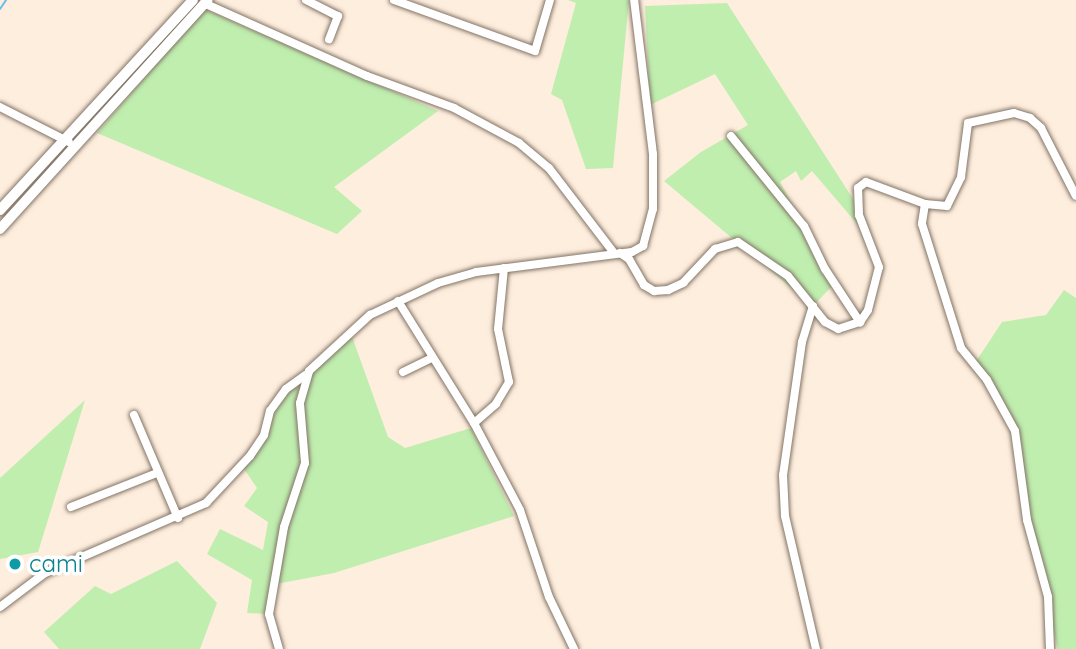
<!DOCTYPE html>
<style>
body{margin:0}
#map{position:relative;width:1076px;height:649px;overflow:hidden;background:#feeede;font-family:Quicksand,sans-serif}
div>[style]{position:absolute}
.green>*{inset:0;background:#bfeeaf}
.stream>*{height:2px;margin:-1px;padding:0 1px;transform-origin:1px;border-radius:1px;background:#6ebced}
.roads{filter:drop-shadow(0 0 2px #827466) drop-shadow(0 0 2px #827466)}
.minor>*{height:8px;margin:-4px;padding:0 4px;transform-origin:4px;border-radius:4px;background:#fff}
.major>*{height:10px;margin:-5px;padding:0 5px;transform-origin:5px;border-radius:5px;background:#fff}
.dots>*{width:19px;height:19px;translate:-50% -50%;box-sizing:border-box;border:4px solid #fefefe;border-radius:50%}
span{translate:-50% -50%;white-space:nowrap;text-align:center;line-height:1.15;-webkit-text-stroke:7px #fefefe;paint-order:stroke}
.culture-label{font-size:24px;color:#0d838f}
.left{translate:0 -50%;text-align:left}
</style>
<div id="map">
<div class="green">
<div style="clip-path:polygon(568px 0,629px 0,613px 168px,586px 169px,562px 100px,551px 94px,576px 3px)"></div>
<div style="clip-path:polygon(727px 3px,855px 202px,870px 239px,812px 171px,801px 181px,796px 171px,780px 182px,834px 284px,813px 306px,664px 181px,701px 152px,748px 125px,715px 74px,650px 105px,645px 6px)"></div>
<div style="clip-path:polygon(204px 9px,438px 111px,334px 187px,362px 211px,337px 234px,97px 133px)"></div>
<div style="clip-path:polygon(1064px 290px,1076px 298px,1076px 649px,1058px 649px,1036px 565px,1015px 431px,975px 363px,1002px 322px,1046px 315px)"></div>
<div style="clip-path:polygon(350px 331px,388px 437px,405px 448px,471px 428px,514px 516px,334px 573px,276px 584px,269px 614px,247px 613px,252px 580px,207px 554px,220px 529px,263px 550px,268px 522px,244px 506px,257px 488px,242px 466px,264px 435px,270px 411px,286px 389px,302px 387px,309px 371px)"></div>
<div style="clip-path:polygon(85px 400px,38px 552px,0 559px,0 478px)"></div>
<div style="clip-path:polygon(177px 561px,217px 603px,200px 649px,59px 649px,44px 632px,95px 586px,111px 594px)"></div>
</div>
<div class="stream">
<div style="left:0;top:9px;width:11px;rotate:-56deg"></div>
</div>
<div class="roads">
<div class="minor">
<div style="left:306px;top:0;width:36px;rotate:27deg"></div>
<div style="left:338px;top:16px;width:25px;rotate:111deg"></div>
<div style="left:394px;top:0;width:150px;rotate:19.9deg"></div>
<div style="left:535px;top:51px;width:53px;rotate:-73.6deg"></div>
<div style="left:206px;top:4px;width:176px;rotate:24.1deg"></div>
<div style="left:367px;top:76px;width:93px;rotate:20.2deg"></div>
<div style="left:454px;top:108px;width:74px;rotate:28.3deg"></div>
<div style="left:519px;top:143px;width:39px;rotate:40deg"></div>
<div style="left:549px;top:168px;width:107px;rotate:52.6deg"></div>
<div style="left:0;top:107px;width:77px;rotate:26.9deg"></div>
<div style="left:731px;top:136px;width:116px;rotate:51deg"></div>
<div style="left:804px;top:226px;width:48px;rotate:64deg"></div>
<div style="left:825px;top:269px;width:64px;rotate:56.6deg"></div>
<div style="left:925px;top:204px;width:20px;rotate:99deg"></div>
<div style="left:922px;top:224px;width:130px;rotate:72.5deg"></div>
<div style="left:961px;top:348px;width:41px;rotate:50.9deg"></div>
<div style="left:987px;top:380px;width:58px;rotate:61.2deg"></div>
<div style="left:1015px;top:431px;width:90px;rotate:82.3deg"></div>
<div style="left:1027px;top:520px;width:80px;rotate:74.7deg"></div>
<div style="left:1048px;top:597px;width:52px;rotate:87.8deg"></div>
<div style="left:620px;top:253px;width:11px;rotate:34deg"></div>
<div style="left:629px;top:259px;width:30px;rotate:60deg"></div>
<div style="left:644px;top:285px;width:12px;rotate:31deg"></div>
<div style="left:654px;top:291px;width:14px;rotate:-4deg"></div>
<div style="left:668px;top:290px;width:17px;rotate:-25deg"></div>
<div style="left:683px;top:283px;width:47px;rotate:-46.7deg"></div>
<div style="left:715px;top:249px;width:24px;rotate:-17deg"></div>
<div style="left:738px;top:242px;width:60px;rotate:34.2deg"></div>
<div style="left:788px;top:276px;width:59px;rotate:51.2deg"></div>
<div style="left:825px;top:322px;width:15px;rotate:28deg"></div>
<div style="left:838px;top:329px;width:23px;rotate:-18deg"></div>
<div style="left:860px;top:322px;width:14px;rotate:-56deg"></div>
<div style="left:868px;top:310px;width:44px;rotate:-75.7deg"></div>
<div style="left:879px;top:267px;width:56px;rotate:-111deg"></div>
<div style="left:859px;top:215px;width:27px;rotate:-92deg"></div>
<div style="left:858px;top:188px;width:10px;rotate:-37deg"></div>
<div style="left:866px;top:182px;width:63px;rotate:20.4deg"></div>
<div style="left:925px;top:204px;width:22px;rotate:5deg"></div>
<div style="left:947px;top:206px;width:32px;rotate:-64deg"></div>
<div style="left:961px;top:177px;width:54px;rotate:-82.6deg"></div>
<div style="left:968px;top:123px;width:47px;rotate:-12.3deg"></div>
<div style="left:1014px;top:113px;width:17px;rotate:17deg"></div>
<div style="left:1030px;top:118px;width:15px;rotate:42deg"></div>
<div style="left:1041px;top:128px;width:76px;rotate:62.8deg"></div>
<div style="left:504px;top:268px;width:61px;rotate:95.6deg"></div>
<div style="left:498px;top:329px;width:54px;rotate:78.3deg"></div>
<div style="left:509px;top:382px;width:26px;rotate:121deg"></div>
<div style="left:496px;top:404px;width:29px;rotate:139deg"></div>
<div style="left:474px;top:423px;width:98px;rotate:62.1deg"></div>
<div style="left:520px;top:510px;width:92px;rotate:71.6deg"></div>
<div style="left:549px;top:597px;width:58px;rotate:64.3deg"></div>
<div style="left:398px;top:301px;width:144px;rotate:58.1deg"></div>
<div style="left:813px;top:306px;width:38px;rotate:107deg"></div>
<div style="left:802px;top:342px;width:134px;rotate:98.1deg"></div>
<div style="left:783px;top:475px;width:41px;rotate:87.2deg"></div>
<div style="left:785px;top:516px;width:137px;rotate:76.9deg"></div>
<div style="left:403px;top:372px;width:32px;rotate:-26deg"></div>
<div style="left:134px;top:415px;width:112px;rotate:66.9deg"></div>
<div style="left:71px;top:507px;width:92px;rotate:-21.6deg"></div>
<div style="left:0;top:607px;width:56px;rotate:-37.1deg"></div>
<div style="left:45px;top:573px;width:176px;rotate:-23.5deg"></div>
<div style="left:206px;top:503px;width:64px;rotate:-46.9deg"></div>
<div style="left:250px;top:456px;width:25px;rotate:-56deg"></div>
<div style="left:264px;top:435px;width:25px;rotate:-76deg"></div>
<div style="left:270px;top:411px;width:27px;rotate:-54deg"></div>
<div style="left:286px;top:389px;width:24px;rotate:-36deg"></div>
<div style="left:279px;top:649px;width:36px;rotate:-106deg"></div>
<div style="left:269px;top:614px;width:88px;rotate:-80.2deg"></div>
<div style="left:284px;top:527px;width:67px;rotate:-71.8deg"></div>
<div style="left:305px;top:463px;width:60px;rotate:-94.8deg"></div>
<div style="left:300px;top:403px;width:33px;rotate:-74deg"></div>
<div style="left:309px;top:371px;width:83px;rotate:-42.6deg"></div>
<div style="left:370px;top:315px;width:75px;rotate:-25.2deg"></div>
<div style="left:438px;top:283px;width:40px;rotate:-16deg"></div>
<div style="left:476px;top:272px;width:157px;rotate:-7.3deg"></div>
<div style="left:632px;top:252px;width:13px;rotate:-29deg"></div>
<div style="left:643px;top:246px;width:38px;rotate:-75deg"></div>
<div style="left:653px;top:209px;width:55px;rotate:-90deg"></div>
<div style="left:653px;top:154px;width:155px;rotate:-97deg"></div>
</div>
<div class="major">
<div style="left:0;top:210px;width:285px;rotate:-47.4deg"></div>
<div style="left:0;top:229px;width:309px;rotate:-47.8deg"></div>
</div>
</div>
<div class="dots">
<div style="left:15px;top:564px;background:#0f9aa8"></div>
</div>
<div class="culture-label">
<span class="left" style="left:29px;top:564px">cami</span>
</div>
</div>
